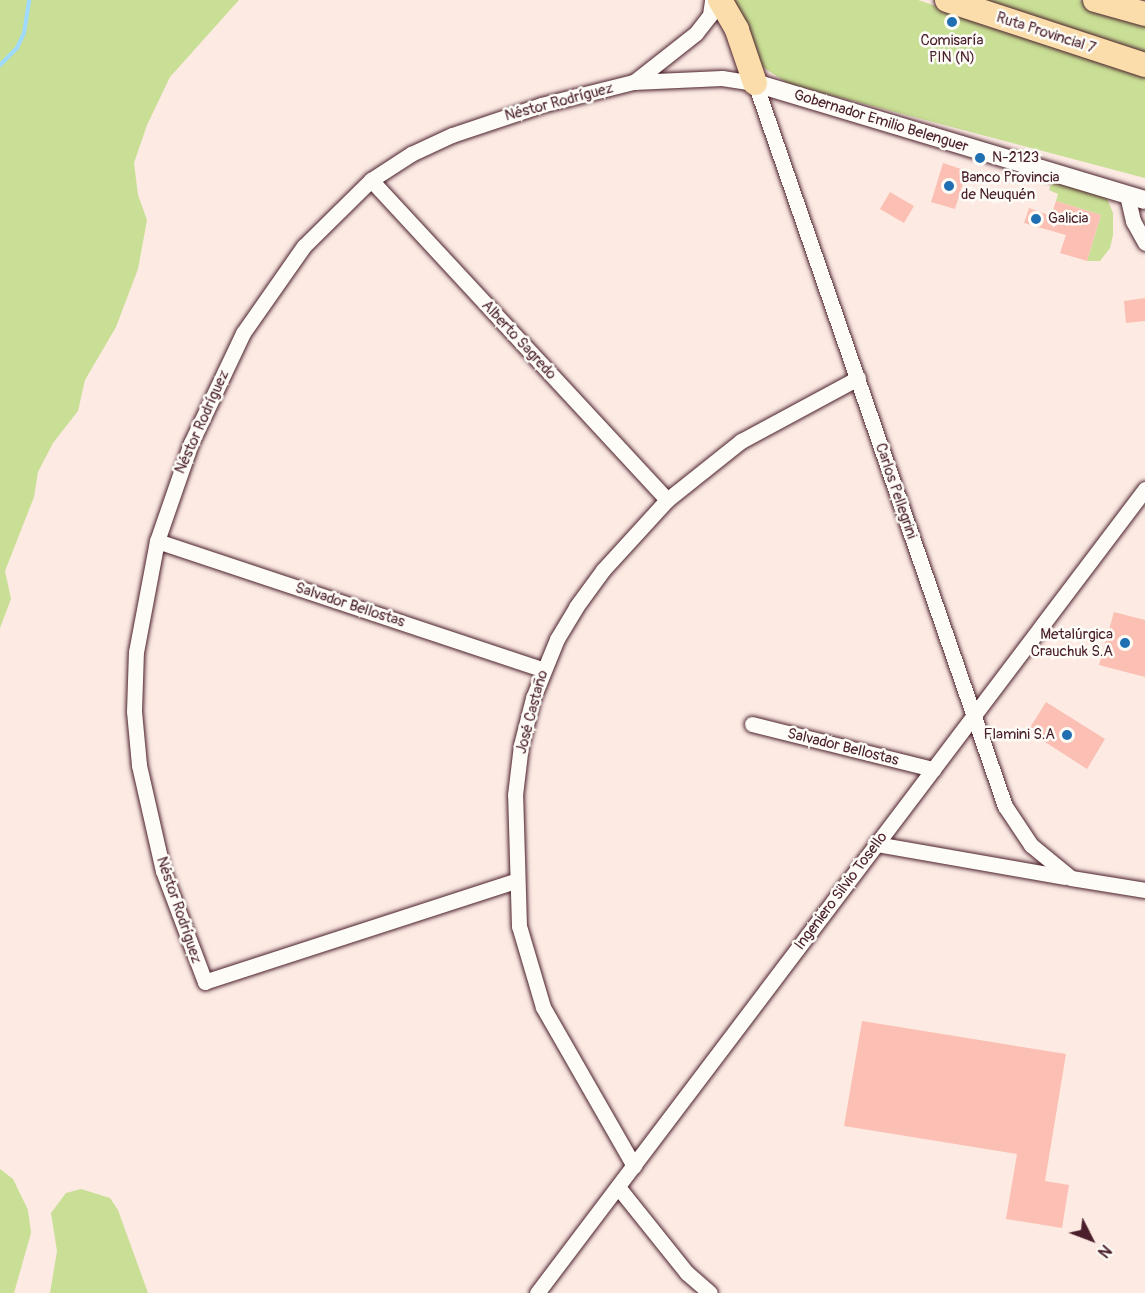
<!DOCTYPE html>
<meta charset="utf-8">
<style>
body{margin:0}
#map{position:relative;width:1145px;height:1293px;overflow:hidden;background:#fceae3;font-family:Pangolin,sans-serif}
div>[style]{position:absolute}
.green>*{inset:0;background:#c9df95}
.stream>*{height:4px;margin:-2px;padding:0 2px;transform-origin:2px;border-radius:2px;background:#9ed9ff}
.building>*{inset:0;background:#fbc0b3}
.roads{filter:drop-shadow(0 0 2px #4a1f2b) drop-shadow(0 0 2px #4a1f2b)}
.minor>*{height:15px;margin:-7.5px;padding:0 7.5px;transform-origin:7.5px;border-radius:7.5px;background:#fdfcf7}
.tertiary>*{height:18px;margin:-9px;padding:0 9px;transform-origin:9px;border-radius:9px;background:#fdfcf7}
.trunk>*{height:24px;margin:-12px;padding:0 12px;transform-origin:12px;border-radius:12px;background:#faddab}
.dots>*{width:16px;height:16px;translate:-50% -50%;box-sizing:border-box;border:3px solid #fdfcf7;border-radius:50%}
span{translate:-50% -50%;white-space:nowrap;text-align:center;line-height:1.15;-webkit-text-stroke:5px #fdfcf7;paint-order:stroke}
.street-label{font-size:15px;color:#4a1f2b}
.poi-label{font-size:15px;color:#4a1f2b}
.left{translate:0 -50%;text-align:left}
.right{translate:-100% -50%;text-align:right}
.north{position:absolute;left:1061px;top:1209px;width:60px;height:60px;-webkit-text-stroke:4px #fdfcf7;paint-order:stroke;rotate:132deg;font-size:16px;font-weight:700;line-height:24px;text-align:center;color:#4a1f2b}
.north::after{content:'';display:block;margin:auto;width:21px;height:27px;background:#4a1f2b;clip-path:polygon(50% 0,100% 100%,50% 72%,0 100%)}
</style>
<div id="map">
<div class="green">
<div style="clip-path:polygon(0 0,239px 0,170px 77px,147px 125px,134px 163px,138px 195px,147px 220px,138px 269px,116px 327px,85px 380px,78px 411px,53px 443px,38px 472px,34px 497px,5px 571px,11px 599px,0 628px)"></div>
<div style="clip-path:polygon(731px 0,918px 0,1145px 76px,1145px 178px,789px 84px,761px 66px)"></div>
<div style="clip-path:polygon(978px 0,1078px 0,1145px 18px,1145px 55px)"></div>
<div style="clip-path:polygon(1053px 179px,1106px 196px,1113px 213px,1113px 235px,1110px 248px,1100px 261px,1087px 261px,1101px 215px,1056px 201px,1058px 194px,1049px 190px)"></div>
<div style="clip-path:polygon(0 1169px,13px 1179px,28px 1210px,31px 1233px,14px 1293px,0 1293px)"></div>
<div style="clip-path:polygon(81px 1189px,110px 1198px,118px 1210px,148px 1293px,50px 1293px,57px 1251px,51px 1213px,66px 1193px)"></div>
</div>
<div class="stream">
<div style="left:0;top:65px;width:24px;rotate:-45deg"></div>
<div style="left:17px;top:48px;width:17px;rotate:-65deg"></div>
<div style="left:24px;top:33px;width:33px;rotate:-81deg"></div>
</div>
<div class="building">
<div style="clip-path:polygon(943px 163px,967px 171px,955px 209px,931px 202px)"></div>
<div style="clip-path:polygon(890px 192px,914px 206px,904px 223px,880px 209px)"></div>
<div style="clip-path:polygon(1056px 201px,1101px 215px,1087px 261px,1060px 253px,1066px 235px,1024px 223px,1029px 208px,1051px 216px)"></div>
<div style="clip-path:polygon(1145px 298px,1145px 321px,1126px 323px,1124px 301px)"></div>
<div style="clip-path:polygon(1114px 612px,1145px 620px,1145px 677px,1099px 665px)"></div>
<div style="clip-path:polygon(1046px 702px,1105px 739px,1087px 769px,1028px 731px)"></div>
<div style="clip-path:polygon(862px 1021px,1066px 1054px,1045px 1181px,1069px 1185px,1062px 1228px,1006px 1219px,1017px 1154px,844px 1126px)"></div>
</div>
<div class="roads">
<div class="minor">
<div style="left:634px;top:82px;width:79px;rotate:-38.3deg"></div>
<div style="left:696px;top:33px;width:23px;rotate:-52deg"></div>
<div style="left:710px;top:15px;width:15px;rotate:-82deg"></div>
<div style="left:371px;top:180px;width:436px;rotate:47.2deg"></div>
<div style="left:1127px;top:195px;width:27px;rotate:77deg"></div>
<div style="left:1133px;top:221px;width:25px;rotate:61deg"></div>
<div style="left:157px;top:541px;width:406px;rotate:18.4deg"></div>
<div style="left:752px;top:724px;width:187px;rotate:14deg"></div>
<div style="left:876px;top:844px;width:192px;rotate:9.9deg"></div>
<div style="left:515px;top:881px;width:326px;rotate:162deg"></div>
<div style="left:205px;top:982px;width:119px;rotate:-110.7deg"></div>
<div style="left:163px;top:871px;width:109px;rotate:-102.8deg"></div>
<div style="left:139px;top:765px;width:54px;rotate:-95.3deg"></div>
<div style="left:134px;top:711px;width:59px;rotate:-88.1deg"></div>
<div style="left:136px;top:652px;width:113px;rotate:-79.3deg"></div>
<div style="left:157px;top:541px;width:104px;rotate:-70.9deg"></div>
<div style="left:191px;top:443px;width:122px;rotate:-64.7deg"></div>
<div style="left:243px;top:333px;width:106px;rotate:-55deg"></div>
<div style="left:304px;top:246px;width:94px;rotate:-44.6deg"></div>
<div style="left:371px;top:180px;width:48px;rotate:-33deg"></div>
<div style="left:411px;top:154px;width:45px;rotate:-24.9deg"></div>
<div style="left:452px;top:135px;width:94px;rotate:-18.6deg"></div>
<div style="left:541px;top:105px;width:95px;rotate:-14deg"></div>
<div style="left:633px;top:82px;width:89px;rotate:-2.6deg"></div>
<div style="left:722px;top:78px;width:33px;rotate:9deg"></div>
<div style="left:755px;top:83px;width:765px;rotate:70.93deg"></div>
<div style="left:1005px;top:806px;width:47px;rotate:56.3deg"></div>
<div style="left:1031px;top:845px;width:52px;rotate:39.5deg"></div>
<div style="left:1071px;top:878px;width:75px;rotate:9.2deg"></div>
<div style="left:634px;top:1166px;width:183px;rotate:-119.8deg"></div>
<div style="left:543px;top:1007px;width:84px;rotate:-106.5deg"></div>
<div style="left:519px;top:926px;width:131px;rotate:-91.7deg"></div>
<div style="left:515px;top:795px;width:50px;rotate:-83.2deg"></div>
<div style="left:521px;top:745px;width:49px;rotate:-75.7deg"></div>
<div style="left:533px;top:698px;width:64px;rotate:-67.9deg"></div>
<div style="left:557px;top:639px;width:37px;rotate:-59deg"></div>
<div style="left:576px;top:607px;width:46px;rotate:-53.9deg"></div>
<div style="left:603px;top:570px;width:95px;rotate:-47.6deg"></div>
<div style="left:667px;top:500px;width:95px;rotate:-38.6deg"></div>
<div style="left:741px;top:441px;width:133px;rotate:-28.3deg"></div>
<div style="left:618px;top:1187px;width:110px;rotate:51.3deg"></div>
<div style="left:687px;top:1273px;width:30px;rotate:41deg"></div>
<div style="left:537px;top:1293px;width:1008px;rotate:-52.9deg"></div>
</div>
<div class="tertiary">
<div style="left:755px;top:83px;width:407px;rotate:16.7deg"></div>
</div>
<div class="trunk">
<div style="left:720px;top:0;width:34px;rotate:60deg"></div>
<div style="left:737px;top:30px;width:56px;rotate:71.2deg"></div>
<div style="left:947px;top:0;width:208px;rotate:18.2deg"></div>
<div style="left:1095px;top:0;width:52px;rotate:15.6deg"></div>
</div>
</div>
<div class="dots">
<div style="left:952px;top:22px;background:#1f6fb2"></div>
<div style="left:980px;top:158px;background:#1f6fb2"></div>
<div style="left:949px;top:186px;background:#1f6fb2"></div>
<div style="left:1036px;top:219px;background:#1f6fb2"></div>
<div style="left:1125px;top:643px;background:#1f6fb2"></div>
<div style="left:1067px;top:735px;background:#1f6fb2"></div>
</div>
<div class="street-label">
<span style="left:1046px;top:33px;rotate:18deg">Ruta Provincial 7</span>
<span style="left:559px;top:102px;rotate:-15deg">Néstor Rodríguez</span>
<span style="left:881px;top:121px;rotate:17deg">Gobernador Emilio Belenguer</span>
<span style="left:519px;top:340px;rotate:47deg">Alberto Sagredo</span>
<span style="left:202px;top:422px;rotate:-66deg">Néstor Rodríguez</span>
<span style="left:896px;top:491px;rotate:71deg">Carlos Pellegrini</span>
<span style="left:350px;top:605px;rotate:18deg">Salvador Bellostas</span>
<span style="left:532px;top:712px;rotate:-75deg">José Castaño</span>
<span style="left:843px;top:747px;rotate:14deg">Salvador Bellostas</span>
<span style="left:841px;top:891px;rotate:-53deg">Ingeniero Silvio Tosello</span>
<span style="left:179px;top:910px;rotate:71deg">Néstor Rodríguez</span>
</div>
<div class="poi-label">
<span style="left:952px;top:49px">Comisaría<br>PIN (N)</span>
<span class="left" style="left:992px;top:158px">N-2123</span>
<span class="left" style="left:961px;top:186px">Banco Provincia<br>de Neuquén</span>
<span class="left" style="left:1048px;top:219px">Galicia</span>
<span class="right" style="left:1113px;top:643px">Metalúrgica<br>Crauchuk S.A</span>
<span class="right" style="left:1055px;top:735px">Flamini S.A</span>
</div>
<div class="north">N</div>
</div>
